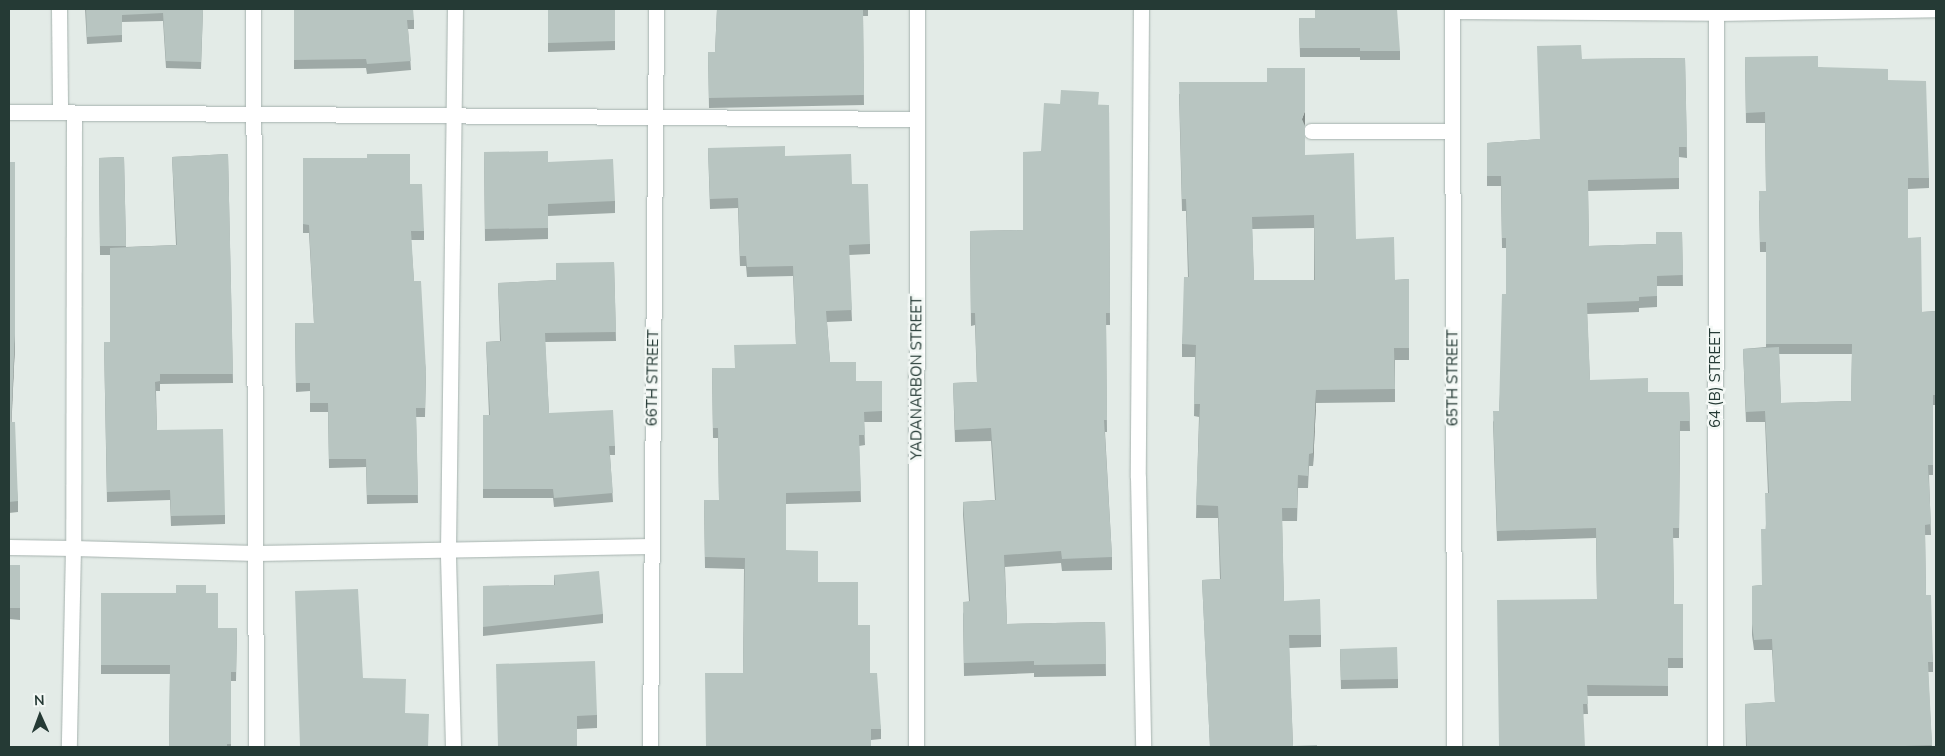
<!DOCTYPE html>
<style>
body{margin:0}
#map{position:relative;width:1945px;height:756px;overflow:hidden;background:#e3ebe7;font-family:"Nunito Sans",sans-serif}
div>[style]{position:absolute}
.roads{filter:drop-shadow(0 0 1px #a6b2ae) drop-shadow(0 0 1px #a6b2ae)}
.street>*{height:15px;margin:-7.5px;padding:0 7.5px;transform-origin:7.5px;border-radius:7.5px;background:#fff}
.secondary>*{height:15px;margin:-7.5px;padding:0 7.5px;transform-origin:7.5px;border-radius:7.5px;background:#fff}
.wall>*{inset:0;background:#9ea9a6}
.shaded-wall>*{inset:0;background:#818a87}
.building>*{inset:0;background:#b8c5c1}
span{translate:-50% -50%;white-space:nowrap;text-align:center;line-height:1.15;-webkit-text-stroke:5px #f3f8f5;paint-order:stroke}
.street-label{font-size:15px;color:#253a35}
.frame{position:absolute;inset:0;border:10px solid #253a35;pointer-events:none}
.north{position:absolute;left:15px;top:691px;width:50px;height:50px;-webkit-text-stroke:4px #f3f8f5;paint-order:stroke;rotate:358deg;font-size:14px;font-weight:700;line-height:20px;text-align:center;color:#253a35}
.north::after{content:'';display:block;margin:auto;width:18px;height:22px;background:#253a35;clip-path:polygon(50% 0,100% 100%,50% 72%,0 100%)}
</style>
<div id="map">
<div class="roads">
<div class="street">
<div style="left:59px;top:9px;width:103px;rotate:89.4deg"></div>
<div style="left:253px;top:9px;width:738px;rotate:89.77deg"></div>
<div style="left:1141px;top:9px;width:468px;rotate:90.4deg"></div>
<div style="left:1138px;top:477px;width:270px;rotate:88.9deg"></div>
<div style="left:1452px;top:11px;width:264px;rotate:0.4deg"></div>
<div style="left:1716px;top:13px;width:220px;rotate:-1deg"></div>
<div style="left:9px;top:112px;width:908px;rotate:0.44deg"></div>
<div style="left:74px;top:114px;width:434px;rotate:90.1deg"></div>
<div style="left:73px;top:548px;width:183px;rotate:1.6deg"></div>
<div style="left:256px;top:553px;width:395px;rotate:-1deg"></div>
<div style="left:1311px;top:131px;width:141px"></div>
<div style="left:9px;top:547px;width:64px;rotate:0.9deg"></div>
<div style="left:73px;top:548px;width:199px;rotate:91.2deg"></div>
<div style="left:453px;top:747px;width:197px;rotate:-91.5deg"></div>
<div style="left:448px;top:550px;width:541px;rotate:-89.26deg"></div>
<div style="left:916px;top:747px;width:738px;rotate:-89.92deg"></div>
<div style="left:1715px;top:747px;width:738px;rotate:-89.92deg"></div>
</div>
<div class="secondary">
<div style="left:1452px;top:9px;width:738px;rotate:89.84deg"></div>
<div style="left:650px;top:747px;width:738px;rotate:-89.53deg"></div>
</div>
</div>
<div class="wall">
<div style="clip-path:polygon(85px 9px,203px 9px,201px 69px,166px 68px,163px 21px,122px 22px,122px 42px,87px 44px)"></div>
<div style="clip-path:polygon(294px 9px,414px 20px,414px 29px,408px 29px,411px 70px,367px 74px,366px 68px,294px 69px)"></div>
<div style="clip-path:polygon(548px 9px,615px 9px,615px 50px,548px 52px)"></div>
<div style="clip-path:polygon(717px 9px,868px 9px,868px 16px,863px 16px,864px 105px,709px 108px,708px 52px,715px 52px)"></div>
<div style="clip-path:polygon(1299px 18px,1400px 51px,1400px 60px,1360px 60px,1360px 57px,1300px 57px)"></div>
<div style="clip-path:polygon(evenodd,1745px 57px,1818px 67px,1888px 80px,1929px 178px,1929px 188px,1908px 189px,1908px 238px,1922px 312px,1936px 311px,1936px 405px,1933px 405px,1933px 475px,1929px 475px,1931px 535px,1925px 535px,1926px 595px,1933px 662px,1933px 672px,1928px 672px,1932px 747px,1746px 747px,1745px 704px,1775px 702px,1772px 650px,1754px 650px,1752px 635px,1752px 586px,1762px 585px,1768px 493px,1765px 422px,1746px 422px,1743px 349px,1766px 347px,1766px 252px,1760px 252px,1759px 201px,1766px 191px,1765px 123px,1746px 123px,1745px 57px,1779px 354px,1852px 354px,1851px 401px,1781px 403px,1779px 354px)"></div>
<div style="clip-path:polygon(1685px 58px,1687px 158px,1679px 157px,1679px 189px,1588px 191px,1589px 246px,1656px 244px,1682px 232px,1683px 286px,1657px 286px,1657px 307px,1639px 308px,1639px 312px,1587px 314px,1590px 380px,1648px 392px,1689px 392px,1690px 431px,1680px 431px,1679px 538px,1673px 538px,1674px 604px,1683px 604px,1683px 668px,1668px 668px,1668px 696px,1587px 696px,1588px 714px,1584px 714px,1499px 747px,1597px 599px,1596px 538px,1497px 541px,1493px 422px,1499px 411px,1506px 294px,1506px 248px,1502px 248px,1501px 186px,1487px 186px,1487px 143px,1540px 139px,1582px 59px)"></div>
<div style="clip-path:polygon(evenodd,1267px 82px,1305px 124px,1305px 155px,1356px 239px,1395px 280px,1409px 279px,1409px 360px,1395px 360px,1395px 402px,1316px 403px,1313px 466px,1309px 466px,1308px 488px,1298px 488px,1297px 521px,1282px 521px,1284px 601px,1321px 635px,1321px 647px,1289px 648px,1293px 746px,1317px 747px,1210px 747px,1202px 580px,1220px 579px,1218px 518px,1196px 518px,1199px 417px,1194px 416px,1195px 357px,1182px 357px,1182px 344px,1188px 277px,1186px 211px,1182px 211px,1179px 94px,1267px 82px,1314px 228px,1314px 280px,1254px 280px,1252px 229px,1314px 228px)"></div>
<div style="clip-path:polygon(1060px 104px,1109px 105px,1110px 325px,1106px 325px,1107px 432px,1105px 432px,1112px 557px,1112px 570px,1062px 571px,1061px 563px,1005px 567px,1007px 624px,1105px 622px,1106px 676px,1034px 677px,1034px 673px,964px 676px,963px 614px,969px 601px,963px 515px,963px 502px,995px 500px,991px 441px,955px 442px,953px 383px,977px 382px,975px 325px,971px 326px,970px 231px,1023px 230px,1041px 151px)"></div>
<div style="clip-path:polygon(708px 148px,785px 156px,852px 184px,870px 244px,870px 254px,849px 255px,852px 321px,827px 322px,830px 362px,856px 381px,882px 381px,882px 422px,864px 422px,865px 445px,859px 446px,861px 502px,786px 504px,786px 550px,818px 582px,858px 625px,870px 673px,881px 729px,881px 739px,871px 740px,743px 673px,744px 569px,705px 568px,704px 500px,719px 500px,718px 438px,713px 438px,712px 368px,735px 368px,796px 344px,793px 276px,747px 277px,746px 266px,740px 266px,738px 208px,710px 209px)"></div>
<div style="clip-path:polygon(484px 152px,548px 162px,615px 201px,615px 213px,548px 216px,548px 239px,485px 241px)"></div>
<div style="clip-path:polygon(228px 154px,233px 383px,160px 384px,160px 391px,156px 391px,157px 430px,225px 515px,225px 524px,171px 526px,170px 500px,107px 502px,104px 342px,110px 342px,110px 255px,100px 255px,99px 158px,124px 157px,126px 247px,176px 245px,172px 157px)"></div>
<div style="clip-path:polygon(303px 158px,410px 184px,424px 231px,424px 240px,411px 240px,414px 281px,426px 371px,425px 417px,416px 417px,418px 503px,367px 504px,366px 467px,329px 468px,328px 412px,310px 412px,310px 391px,296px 392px,295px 323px,314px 323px,309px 233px,303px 233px)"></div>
<div style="clip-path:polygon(9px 162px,15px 344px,11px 422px,18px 501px,18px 512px,9px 513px)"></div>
<div style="clip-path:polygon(614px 262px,616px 341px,545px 342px,549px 413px,615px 446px,615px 455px,610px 455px,613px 502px,554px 507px,553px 498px,483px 498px,483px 415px,489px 415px,486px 342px,500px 341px,498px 283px,556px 280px)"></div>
<div style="clip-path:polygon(9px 565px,20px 565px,20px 620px,9px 619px)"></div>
<div style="clip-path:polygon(554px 575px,603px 614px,603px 623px,483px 636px,483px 586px,554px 585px)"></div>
<div style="clip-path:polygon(101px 593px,206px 593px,218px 628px,237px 628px,236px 681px,231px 681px,231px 747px,169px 747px,170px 674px,101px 674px)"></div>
<div style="clip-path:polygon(1340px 649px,1398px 679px,1398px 688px,1341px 689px)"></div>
<div style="clip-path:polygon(496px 677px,597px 715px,597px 728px,577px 729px)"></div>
</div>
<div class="shaded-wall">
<div style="clip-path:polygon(1305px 111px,1305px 124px,1302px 131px,1302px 119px)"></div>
<div style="clip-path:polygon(15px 333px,15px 344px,11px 433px,11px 422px)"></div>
<div style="clip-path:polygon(1316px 390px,1316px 403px,1313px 466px,1313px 453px)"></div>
</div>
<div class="building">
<div style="clip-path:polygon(86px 9px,203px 9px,201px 62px,166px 61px,163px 13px,122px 15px,122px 35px,87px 37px)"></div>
<div style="clip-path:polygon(294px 9px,413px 9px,414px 20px,407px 20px,411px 61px,367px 64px,366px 59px,294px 60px)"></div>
<div style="clip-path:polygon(548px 9px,615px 9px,615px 41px,548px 43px)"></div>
<div style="clip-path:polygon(717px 9px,863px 9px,864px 95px,709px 98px,708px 52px,715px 52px)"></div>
<div style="clip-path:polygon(1315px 9px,1397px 9px,1400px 51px,1360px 51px,1360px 48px,1300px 48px,1299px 18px,1315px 18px)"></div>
<div style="clip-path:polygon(1581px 45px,1582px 59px,1685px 58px,1687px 147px,1679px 147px,1679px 178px,1588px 180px,1589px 246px,1656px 244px,1656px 232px,1682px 232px,1683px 275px,1657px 276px,1657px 296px,1639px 297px,1639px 301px,1587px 303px,1590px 380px,1648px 378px,1648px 392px,1689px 392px,1690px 421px,1680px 421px,1679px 528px,1673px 528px,1674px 604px,1683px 604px,1683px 658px,1668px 658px,1668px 686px,1587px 685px,1588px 704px,1583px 704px,1585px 747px,1499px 747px,1497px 600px,1597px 599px,1596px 528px,1497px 531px,1493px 411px,1499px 411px,1502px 294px,1506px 294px,1506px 238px,1502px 238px,1501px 176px,1487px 176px,1487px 143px,1540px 139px,1537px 46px)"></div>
<div style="clip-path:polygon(1818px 56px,1818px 67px,1888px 69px,1888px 80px,1926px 81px,1929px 178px,1908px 178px,1908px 238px,1921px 237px,1922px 312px,1936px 311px,1936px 395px,1933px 395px,1933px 465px,1928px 465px,1931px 524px,1925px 525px,1926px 595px,1931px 595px,1933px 662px,1928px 662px,1932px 745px,1878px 747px,1747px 747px,1745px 704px,1775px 702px,1772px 639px,1754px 640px,1752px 624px,1752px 586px,1762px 585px,1761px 529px,1766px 529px,1765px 493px,1769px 493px,1765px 411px,1746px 412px,1743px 349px,1779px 347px,1781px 403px,1851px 401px,1852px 344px,1766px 344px,1766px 242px,1760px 242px,1759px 191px,1766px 191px,1765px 112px,1746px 113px,1745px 57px)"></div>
<div style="clip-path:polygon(evenodd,1267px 68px,1305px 68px,1305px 111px,1302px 119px,1305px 126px,1305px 155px,1354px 153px,1356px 239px,1394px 237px,1395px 280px,1409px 279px,1409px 348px,1394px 348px,1395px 389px,1316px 390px,1313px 453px,1309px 454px,1308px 476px,1298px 475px,1297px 508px,1282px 508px,1284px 601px,1320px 599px,1321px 635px,1289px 635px,1293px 746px,1317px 745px,1317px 747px,1210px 747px,1202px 580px,1221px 579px,1218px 506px,1196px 505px,1200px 404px,1194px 404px,1196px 345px,1182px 344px,1184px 277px,1189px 277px,1186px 199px,1182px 199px,1179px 82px,1267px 82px,1267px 68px,1314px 215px,1315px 280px,1254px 280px,1252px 217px,1314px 215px)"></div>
<div style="clip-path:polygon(1061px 90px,1099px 92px,1098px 105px,1109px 105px,1110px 313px,1106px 313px,1107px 420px,1104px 420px,1112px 557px,1062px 559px,1061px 551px,1004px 555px,1007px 624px,1105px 622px,1106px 664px,1034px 665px,1034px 661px,964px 663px,963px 602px,970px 601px,963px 502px,996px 500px,991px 428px,955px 430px,953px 383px,977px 382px,975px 313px,971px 313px,970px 231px,1023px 230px,1023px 152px,1041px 151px,1044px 103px,1060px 104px)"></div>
<div style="clip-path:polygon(785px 146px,785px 156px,851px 154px,852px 184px,868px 184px,870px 244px,849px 245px,852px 310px,826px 311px,830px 362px,856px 362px,856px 381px,882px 381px,882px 411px,864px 412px,865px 435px,859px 435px,861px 491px,786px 493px,786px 550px,818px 551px,818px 582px,858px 582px,858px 625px,870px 625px,870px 673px,877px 673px,881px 729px,871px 729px,871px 747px,706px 747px,705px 673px,743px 673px,745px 558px,705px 557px,704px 500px,719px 500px,718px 428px,713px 428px,712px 368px,735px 368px,734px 345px,796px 344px,793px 266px,747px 267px,746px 256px,740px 256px,738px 198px,710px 199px,708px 148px)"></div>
<div style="clip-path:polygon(548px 151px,548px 162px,613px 159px,615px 201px,548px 204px,548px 228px,485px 229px,484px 152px)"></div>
<div style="clip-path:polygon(228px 154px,233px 374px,160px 374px,160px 381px,155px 382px,157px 430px,223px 429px,225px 515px,171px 516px,170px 490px,107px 492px,104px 342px,110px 342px,110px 248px,177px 245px,172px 157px)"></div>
<div style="clip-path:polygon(367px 154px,410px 154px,410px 184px,422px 184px,424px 231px,411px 231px,414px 281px,421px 281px,426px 371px,425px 408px,416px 408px,418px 495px,367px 495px,366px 459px,329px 459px,328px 403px,310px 403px,310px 383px,296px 383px,295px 323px,314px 323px,309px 225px,303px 224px,303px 158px,367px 158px)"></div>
<div style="clip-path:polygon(124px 157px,126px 246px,100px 246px,99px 158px)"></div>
<div style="clip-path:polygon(9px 162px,15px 162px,15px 333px,11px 422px,15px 422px,18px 501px,9px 502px)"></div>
<div style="clip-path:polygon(614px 262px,616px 332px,545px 333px,549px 413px,613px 410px,615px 446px,609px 446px,613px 493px,554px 498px,553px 489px,483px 489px,483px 415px,490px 415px,486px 342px,501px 341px,498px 283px,556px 280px,556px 263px)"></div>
<div style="clip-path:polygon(9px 565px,20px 565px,20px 608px,9px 608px)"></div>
<div style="clip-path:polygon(599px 571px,603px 614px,483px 627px,483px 586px,555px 585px,554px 575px)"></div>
<div style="clip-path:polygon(176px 585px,206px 585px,206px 593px,218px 593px,218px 628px,237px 628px,236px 672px,231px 672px,231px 744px,227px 744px,227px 747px,169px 747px,170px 665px,101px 665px,101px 593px,176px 593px)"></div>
<div style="clip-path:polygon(358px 589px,363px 678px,406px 679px,405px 713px,429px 714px,428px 747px,300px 747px,295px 591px)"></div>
<div style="clip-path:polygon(1397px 647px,1398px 679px,1341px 680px,1340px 649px)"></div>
<div style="clip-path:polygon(595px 661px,597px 715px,577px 716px,577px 747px,498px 747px,496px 664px)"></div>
</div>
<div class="street-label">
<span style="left:653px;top:378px;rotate:-89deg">66TH STREET</span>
<span style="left:917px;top:378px;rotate:-90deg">YADANARBON STREET</span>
<span style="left:1453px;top:378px;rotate:-90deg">65TH STREET</span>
<span style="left:1716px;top:378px;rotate:-90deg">64 (B) STREET</span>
</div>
<div class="frame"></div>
<div class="north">N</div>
</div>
